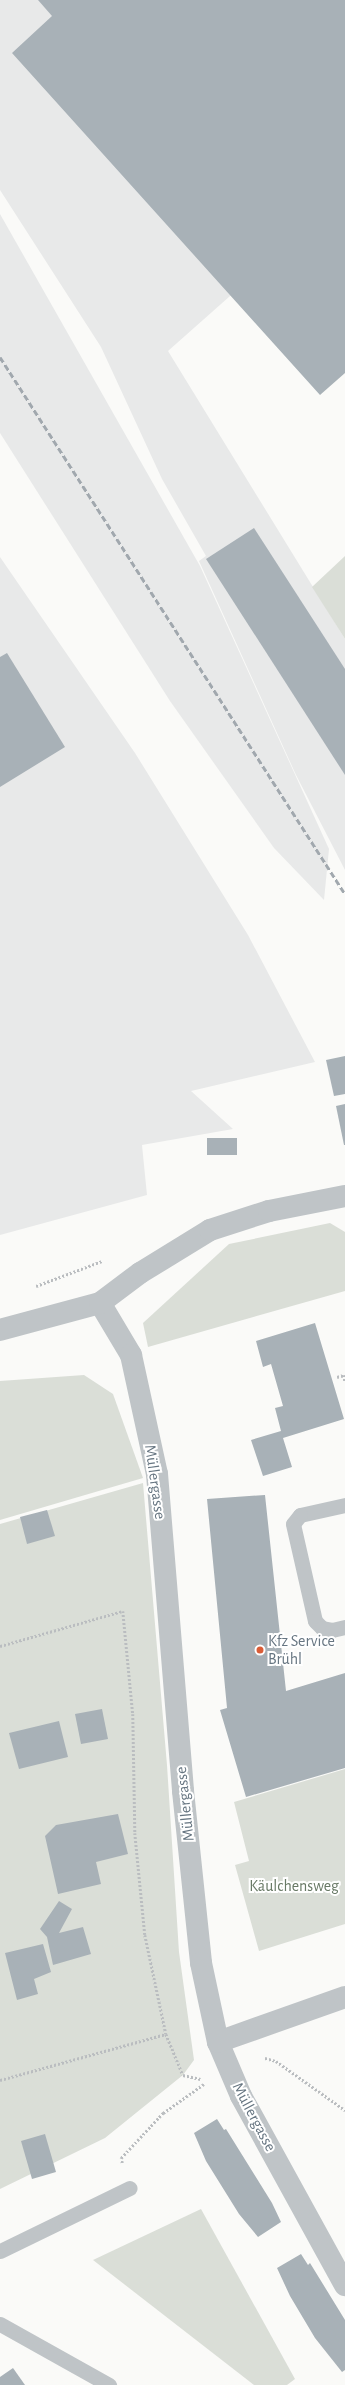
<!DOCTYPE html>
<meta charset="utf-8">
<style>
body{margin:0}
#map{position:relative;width:345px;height:2385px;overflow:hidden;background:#fafaf8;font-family:"Alegreya Sans",sans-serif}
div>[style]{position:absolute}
.built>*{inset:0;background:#e8e9e9}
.green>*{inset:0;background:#daded7}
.building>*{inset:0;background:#a8b1b7}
.path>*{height:2.5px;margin-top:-1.25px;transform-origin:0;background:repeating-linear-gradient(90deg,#babdc0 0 2px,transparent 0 4px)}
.service>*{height:15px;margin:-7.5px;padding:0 7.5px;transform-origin:7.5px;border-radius:7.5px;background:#bfc4c7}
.minor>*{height:22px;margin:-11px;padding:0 11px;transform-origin:11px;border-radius:11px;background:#bfc4c7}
.rail>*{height:3px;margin-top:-1.5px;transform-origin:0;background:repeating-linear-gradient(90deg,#a1a8ae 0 6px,transparent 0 9px)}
.dots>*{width:11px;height:11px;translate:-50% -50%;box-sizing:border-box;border:2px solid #fff;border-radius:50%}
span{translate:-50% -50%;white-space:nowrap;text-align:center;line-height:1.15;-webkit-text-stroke:4px #fff;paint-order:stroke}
.street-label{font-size:16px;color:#667581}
.poi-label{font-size:16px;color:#667581}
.left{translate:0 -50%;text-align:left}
.park-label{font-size:16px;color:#687965}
</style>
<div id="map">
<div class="built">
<div style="clip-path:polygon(0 0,345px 0,345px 194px,168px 351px,345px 639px,345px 870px,296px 775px,199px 561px,206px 556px,162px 479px,101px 347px,0 190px)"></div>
<div style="clip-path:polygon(0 214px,200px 566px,329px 849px,324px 900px,274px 848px,170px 701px,0 433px)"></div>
<div style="clip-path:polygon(0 557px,135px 753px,248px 935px,315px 1062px,191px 1091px,233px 1129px,142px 1145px,147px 1195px,0 1235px)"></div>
</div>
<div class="green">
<div style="clip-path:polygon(345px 556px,345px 639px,312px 587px)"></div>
<div style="clip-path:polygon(330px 1223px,345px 1232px,345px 1291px,148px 1347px,143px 1323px,229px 1244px)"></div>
<div style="clip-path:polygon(84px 1375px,113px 1394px,143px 1478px,0 1520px,0 1381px)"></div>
<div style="clip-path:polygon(143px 1483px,167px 1765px,179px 1952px,194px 2060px,183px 2075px,105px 2138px,0 2189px,0 1524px)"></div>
<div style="clip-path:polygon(345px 1769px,345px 1924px,259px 1951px,235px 1865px,249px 1861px,234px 1802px)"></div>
<div style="clip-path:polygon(201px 2209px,295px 2379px,287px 2385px,254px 2385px,93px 2260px)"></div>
</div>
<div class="building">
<div style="clip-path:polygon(38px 0,345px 0,345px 373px,320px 395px,12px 53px,52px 16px)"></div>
<div style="clip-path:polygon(254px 528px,345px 669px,345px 775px,206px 559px)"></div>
<div style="clip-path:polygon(7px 653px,65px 747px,0 787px,0 657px)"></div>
<div style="clip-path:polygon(345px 1056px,345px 1094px,334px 1096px,326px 1060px)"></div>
<div style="clip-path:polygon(345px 1104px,345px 1145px,344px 1145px,336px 1106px)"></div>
<div style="clip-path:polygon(207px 1138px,237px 1138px,237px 1155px,207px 1155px)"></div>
<div style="clip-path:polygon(315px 1323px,344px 1419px,283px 1438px,292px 1467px,263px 1476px,251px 1440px,281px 1431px,275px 1408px,283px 1406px,271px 1364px,263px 1367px,256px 1341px)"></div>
<div style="clip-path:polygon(265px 1495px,286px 1691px,345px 1673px,345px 1768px,246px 1797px,220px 1710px,227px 1708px,207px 1499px)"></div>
<div style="clip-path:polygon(47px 1510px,55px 1536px,27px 1544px,20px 1517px)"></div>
<div style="clip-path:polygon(102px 1709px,108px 1739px,81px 1744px,75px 1714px)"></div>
<div style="clip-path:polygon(59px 1721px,68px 1757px,19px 1769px,9px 1733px)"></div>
<div style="clip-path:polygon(118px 1814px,128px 1854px,96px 1862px,101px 1884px,58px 1894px,45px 1836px,56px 1825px)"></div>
<div style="clip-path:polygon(59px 1901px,72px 1909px,59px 1933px,83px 1927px,91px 1954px,53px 1965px,47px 1937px,40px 1929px)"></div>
<div style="clip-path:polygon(43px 1944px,51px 1972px,34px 1979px,38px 1994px,17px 2000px,5px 1953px)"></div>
<div style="clip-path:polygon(217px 2119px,224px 2130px,226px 2129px,272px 2203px,281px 2222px,258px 2237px,239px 2214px,206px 2161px,194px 2133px)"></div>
<div style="clip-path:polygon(45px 2134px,56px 2172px,32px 2179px,21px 2141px)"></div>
<div style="clip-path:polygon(301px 2254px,308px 2265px,310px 2263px,345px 2320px,345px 2370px,342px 2372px,315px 2338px,290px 2296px,277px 2268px)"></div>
<div style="clip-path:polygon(13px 2368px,25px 2385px,0 2385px,0 2377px)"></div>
</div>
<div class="path">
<div style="left:36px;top:1286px;width:71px;rotate:-20.7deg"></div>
<div style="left:337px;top:1377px;width:7px;rotate:-16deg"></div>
<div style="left:344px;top:1375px;width:6px;rotate:81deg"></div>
<div style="left:0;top:1646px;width:128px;rotate:-15.9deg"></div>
<div style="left:123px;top:1611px;width:103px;rotate:84.5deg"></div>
<div style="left:133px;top:1714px;width:119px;rotate:89deg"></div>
<div style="left:135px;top:1833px;width:102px;rotate:84.4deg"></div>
<div style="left:145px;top:1935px;width:101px;rotate:78deg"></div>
<div style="left:166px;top:2034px;width:44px;rotate:67.5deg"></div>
<div style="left:183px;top:2075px;width:18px;rotate:13deg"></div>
<div style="left:265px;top:2058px;width:11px;rotate:15deg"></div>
<div style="left:276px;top:2061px;width:85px;rotate:35.4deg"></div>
<div style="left:0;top:2080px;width:172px;rotate:-15.5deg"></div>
<div style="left:122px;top:2163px;width:5px;rotate:-101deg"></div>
<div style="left:121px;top:2158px;width:62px;rotate:-47deg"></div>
<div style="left:163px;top:2113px;width:50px;rotate:-35.3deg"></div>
</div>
<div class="service">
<div style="left:345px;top:1505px;width:46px;rotate:167.5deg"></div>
<div style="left:300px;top:1515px;width:11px;rotate:128deg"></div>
<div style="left:293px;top:1524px;width:99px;rotate:77.2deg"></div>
<div style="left:315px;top:1621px;width:10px;rotate:45deg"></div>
<div style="left:322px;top:1628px;width:10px;rotate:11deg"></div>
<div style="left:332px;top:1630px;width:13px;rotate:-13deg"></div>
<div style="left:0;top:2251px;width:144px;rotate:-25.9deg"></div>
<div style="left:0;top:2324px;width:125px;rotate:29.2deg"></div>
</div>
<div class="minor">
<div style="left:100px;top:1303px;width:61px;rotate:59.2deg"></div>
<div style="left:131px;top:1355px;width:122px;rotate:77.7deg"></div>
<div style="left:157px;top:1474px;width:318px;rotate:85.3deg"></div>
<div style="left:183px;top:1791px;width:173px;rotate:84deg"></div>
<div style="left:201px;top:1963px;width:81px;rotate:77.9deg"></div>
<div style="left:218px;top:2042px;width:59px;rotate:66.9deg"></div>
<div style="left:241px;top:2096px;width:216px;rotate:61.2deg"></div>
<div style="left:0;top:1330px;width:104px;rotate:-15.1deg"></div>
<div style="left:100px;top:1303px;width:50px;rotate:-36.9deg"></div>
<div style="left:140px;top:1273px;width:82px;rotate:-31.6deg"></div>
<div style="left:210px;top:1230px;width:62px;rotate:-17.9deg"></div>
<div style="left:269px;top:1211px;width:77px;rotate:-11.2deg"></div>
<div style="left:218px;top:2042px;width:135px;rotate:-19.5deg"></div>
</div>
<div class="rail">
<div style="left:0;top:357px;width:638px;rotate:57.28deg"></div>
</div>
<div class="dots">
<div style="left:260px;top:1650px;background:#da5d37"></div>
</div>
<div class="street-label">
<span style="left:155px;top:1482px;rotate:82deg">Müllergasse</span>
<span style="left:185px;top:1804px;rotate:-96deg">Müllergasse</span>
<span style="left:254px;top:2117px;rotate:62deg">Müllergasse</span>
</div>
<div class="poi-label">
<span class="left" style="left:268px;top:1650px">Kfz Service<br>Brühl</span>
</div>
<div class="park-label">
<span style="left:294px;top:1886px">Käulchensweg</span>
</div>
</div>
